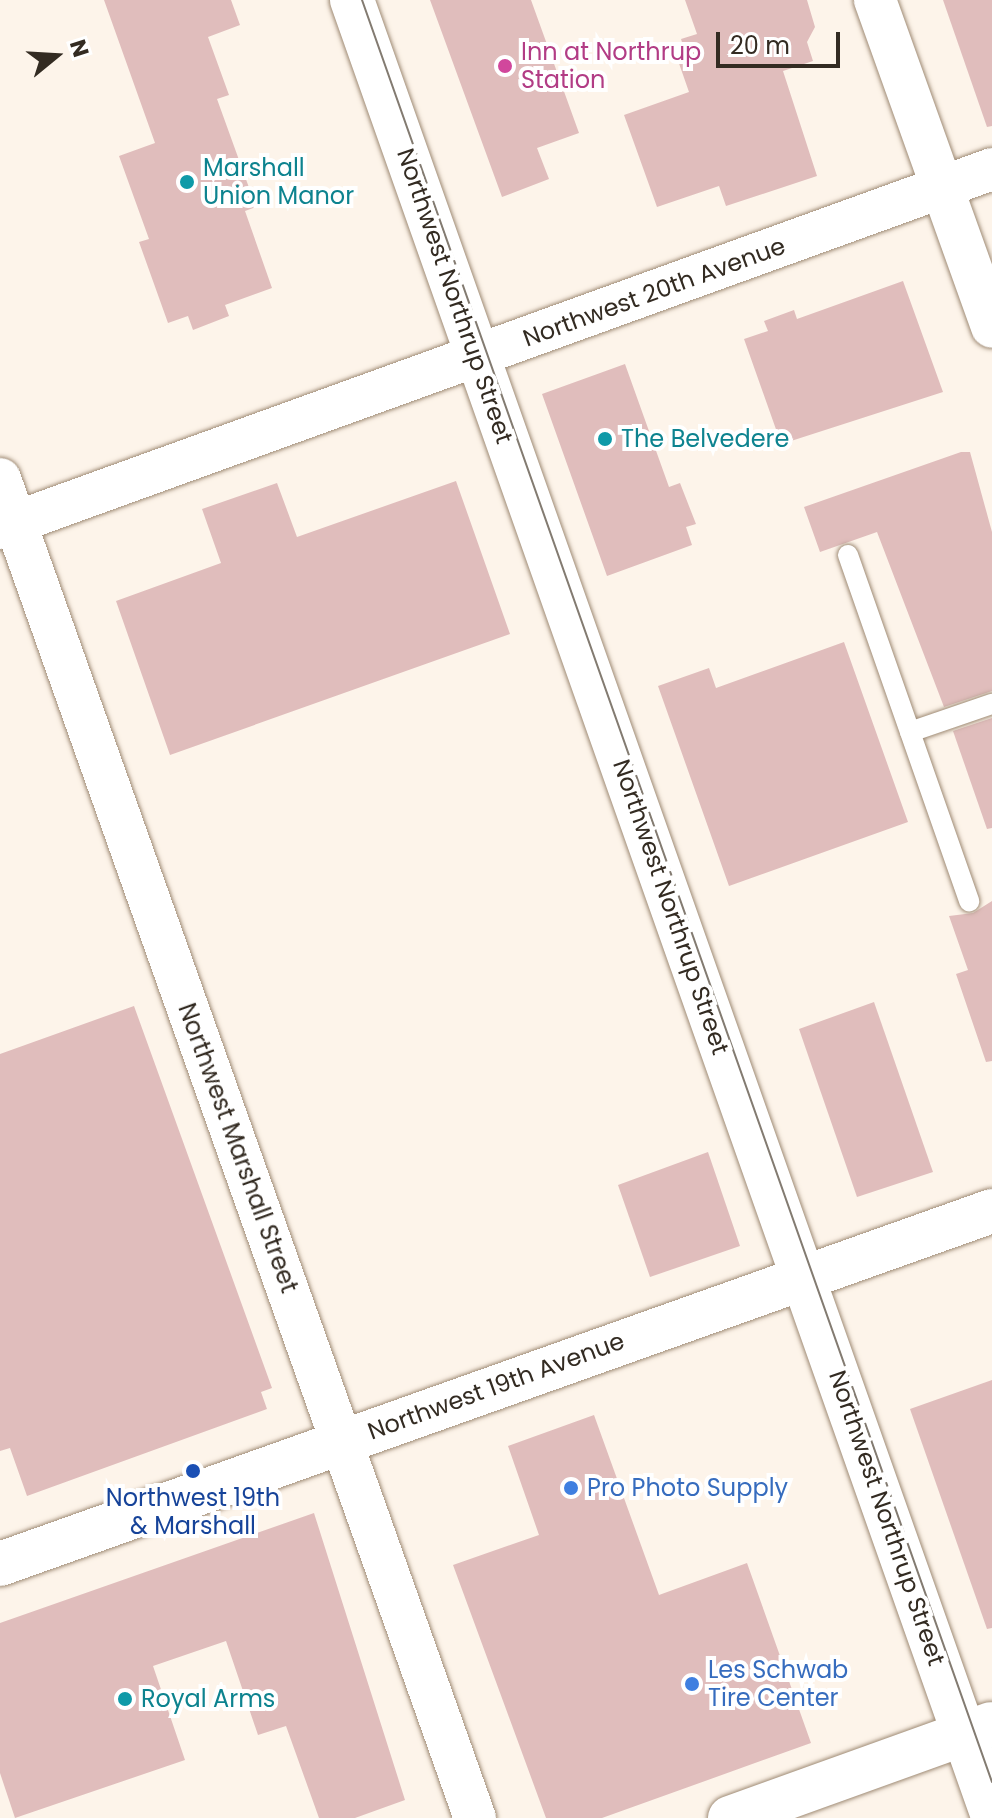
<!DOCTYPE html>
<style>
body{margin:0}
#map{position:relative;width:992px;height:1818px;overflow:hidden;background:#fdf4ea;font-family:Poppins,sans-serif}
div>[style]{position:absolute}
.building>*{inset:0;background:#e0bdbc}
.roads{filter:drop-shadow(0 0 2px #9f8b75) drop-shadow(0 0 2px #9f8b75)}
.lane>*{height:20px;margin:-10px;padding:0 10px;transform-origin:10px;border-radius:10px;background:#fff}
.street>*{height:42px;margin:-21px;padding:0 21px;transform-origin:21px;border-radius:21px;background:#fff}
.secondary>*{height:44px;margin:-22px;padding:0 22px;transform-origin:22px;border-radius:22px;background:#fff}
.tram>*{height:2px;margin:-1px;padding:0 1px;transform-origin:1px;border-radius:1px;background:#837b71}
.dots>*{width:22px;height:22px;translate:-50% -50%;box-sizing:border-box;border:4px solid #fff;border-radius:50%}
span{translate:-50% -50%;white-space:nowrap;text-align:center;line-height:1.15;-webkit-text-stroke:8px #fff;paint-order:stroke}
.hotel-label{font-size:24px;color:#b23c85}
.left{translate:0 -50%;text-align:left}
.culture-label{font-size:24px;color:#0d838f}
.street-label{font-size:24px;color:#332b22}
.shop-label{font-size:24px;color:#366cbe}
.transit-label{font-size:24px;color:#164399}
.north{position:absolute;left:16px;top:16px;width:80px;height:80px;-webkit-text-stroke:6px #fff;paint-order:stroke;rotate:72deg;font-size:22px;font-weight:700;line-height:32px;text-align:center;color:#332b22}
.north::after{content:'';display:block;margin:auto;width:28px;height:36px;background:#332b22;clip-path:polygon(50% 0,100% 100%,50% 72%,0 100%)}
.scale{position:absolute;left:716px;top:32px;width:124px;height:36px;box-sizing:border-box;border:4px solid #332b22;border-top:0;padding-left:10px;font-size:24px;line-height:28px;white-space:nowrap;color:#332b22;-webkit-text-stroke:6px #fff;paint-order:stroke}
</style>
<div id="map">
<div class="building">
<div style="clip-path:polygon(104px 0,231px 0,240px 25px,208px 37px,229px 95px,217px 99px,256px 207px,245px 211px,272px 288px,225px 305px,229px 316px,193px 330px,188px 316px,168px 323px,139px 242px,149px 239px,119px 156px,155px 143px)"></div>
<div style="clip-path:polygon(430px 0,531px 0,579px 133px,537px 148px,549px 179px,502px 197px)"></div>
<div style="clip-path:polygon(685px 0,807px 0,815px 27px,807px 42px,813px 61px,783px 71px,817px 176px,726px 206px,719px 186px,657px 207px,624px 115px,689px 92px,675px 52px,684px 49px,681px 39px,697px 34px)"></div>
<div style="clip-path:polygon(943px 0,992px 0,992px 126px,987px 127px)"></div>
<div style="clip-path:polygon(903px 281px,943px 392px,791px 441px,787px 432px,778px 435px,744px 339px,768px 331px,764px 321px,794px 310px,797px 319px)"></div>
<div style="clip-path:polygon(625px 364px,669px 487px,680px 483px,696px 524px,686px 527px,692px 545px,607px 576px,542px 394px)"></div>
<div style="clip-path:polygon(961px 452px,970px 452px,992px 532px,992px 691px,944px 707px,877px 532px,820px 552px,804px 507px)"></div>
<div style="clip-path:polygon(456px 481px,510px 634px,170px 755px,116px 601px,221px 563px,202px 509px,277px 483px,297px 537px)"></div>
<div style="clip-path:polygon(844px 642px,908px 822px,729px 886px,658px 686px,709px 668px,716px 688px)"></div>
<div style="clip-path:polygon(992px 718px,992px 828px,987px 829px,953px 731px)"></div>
<div style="clip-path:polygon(992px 901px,992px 1061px,986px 1062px,956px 974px,968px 970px,949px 916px,973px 913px)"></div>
<div style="clip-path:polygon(874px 1002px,933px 1172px,857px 1197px,799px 1029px)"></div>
<div style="clip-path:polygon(134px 1006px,272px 1388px,261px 1392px,267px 1409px,27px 1496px,10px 1448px,0 1451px,0 1054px)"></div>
<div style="clip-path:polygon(708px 1152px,740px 1246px,650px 1277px,618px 1185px)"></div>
<div style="clip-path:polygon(992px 1380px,992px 1628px,987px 1629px,910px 1409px)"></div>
<div style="clip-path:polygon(594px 1415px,659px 1595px,747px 1563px,811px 1743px,602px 1818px,546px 1818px,453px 1565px,539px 1535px,508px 1446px)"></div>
<div style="clip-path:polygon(314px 1513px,405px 1800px,355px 1818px,319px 1818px,286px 1726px,258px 1735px,226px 1641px,153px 1666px,185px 1760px,15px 1818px,0 1773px,0 1623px)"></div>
</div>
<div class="roads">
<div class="lane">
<div style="left:848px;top:555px;width:367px;rotate:70.7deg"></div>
<div style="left:910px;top:732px;width:87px;rotate:-18.9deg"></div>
</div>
<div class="street">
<div style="left:875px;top:0;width:347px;rotate:70.3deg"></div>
<div style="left:0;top:479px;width:1421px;rotate:70.47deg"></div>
<div style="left:0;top:528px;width:1055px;rotate:-19.89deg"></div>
</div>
<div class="secondary">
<div style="left:352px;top:0;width:1923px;rotate:70.56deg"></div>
<div style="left:0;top:1564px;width:1053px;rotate:-19.59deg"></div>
<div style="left:730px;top:1818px;width:277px;rotate:-19.8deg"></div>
</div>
</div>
<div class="tram">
<div style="left:362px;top:0;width:1890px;rotate:70.53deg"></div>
</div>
<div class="dots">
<div style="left:505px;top:66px;background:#d1479c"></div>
<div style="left:187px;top:182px;background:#0f9aa8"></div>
<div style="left:605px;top:439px;background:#0f9aa8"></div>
<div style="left:193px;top:1471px;background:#1a4fb4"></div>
<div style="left:571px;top:1488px;background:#3f7fe0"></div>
<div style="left:692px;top:1684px;background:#3f7fe0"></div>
<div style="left:125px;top:1699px;background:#0f9aa8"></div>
</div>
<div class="hotel-label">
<span class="left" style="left:521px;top:66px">Inn at Northrup<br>Station</span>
</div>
<div class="culture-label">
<span class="left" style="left:203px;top:182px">Marshall<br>Union Manor</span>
<span class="left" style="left:621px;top:439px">The Belvedere</span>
<span class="left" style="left:141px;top:1699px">Royal Arms</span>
</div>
<div class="street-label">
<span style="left:654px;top:292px;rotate:-20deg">Northwest 20th Avenue</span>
<span style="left:455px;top:296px;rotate:71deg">Northwest Northrup Street</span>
<span style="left:671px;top:907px;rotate:71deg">Northwest Northrup Street</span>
<span style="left:238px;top:1148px;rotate:70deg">Northwest Marshall Street</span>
<span style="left:496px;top:1386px;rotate:-20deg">Northwest 19th Avenue</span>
<span style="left:887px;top:1518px;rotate:71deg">Northwest Northrup Street</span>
</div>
<div class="shop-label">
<span class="left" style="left:587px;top:1488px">Pro Photo Supply</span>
<span class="left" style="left:708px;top:1684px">Les Schwab<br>Tire Center</span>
</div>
<div class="transit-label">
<span style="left:193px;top:1512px">Northwest 19th<br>&amp; Marshall</span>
</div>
<div class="north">N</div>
<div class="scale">20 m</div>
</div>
